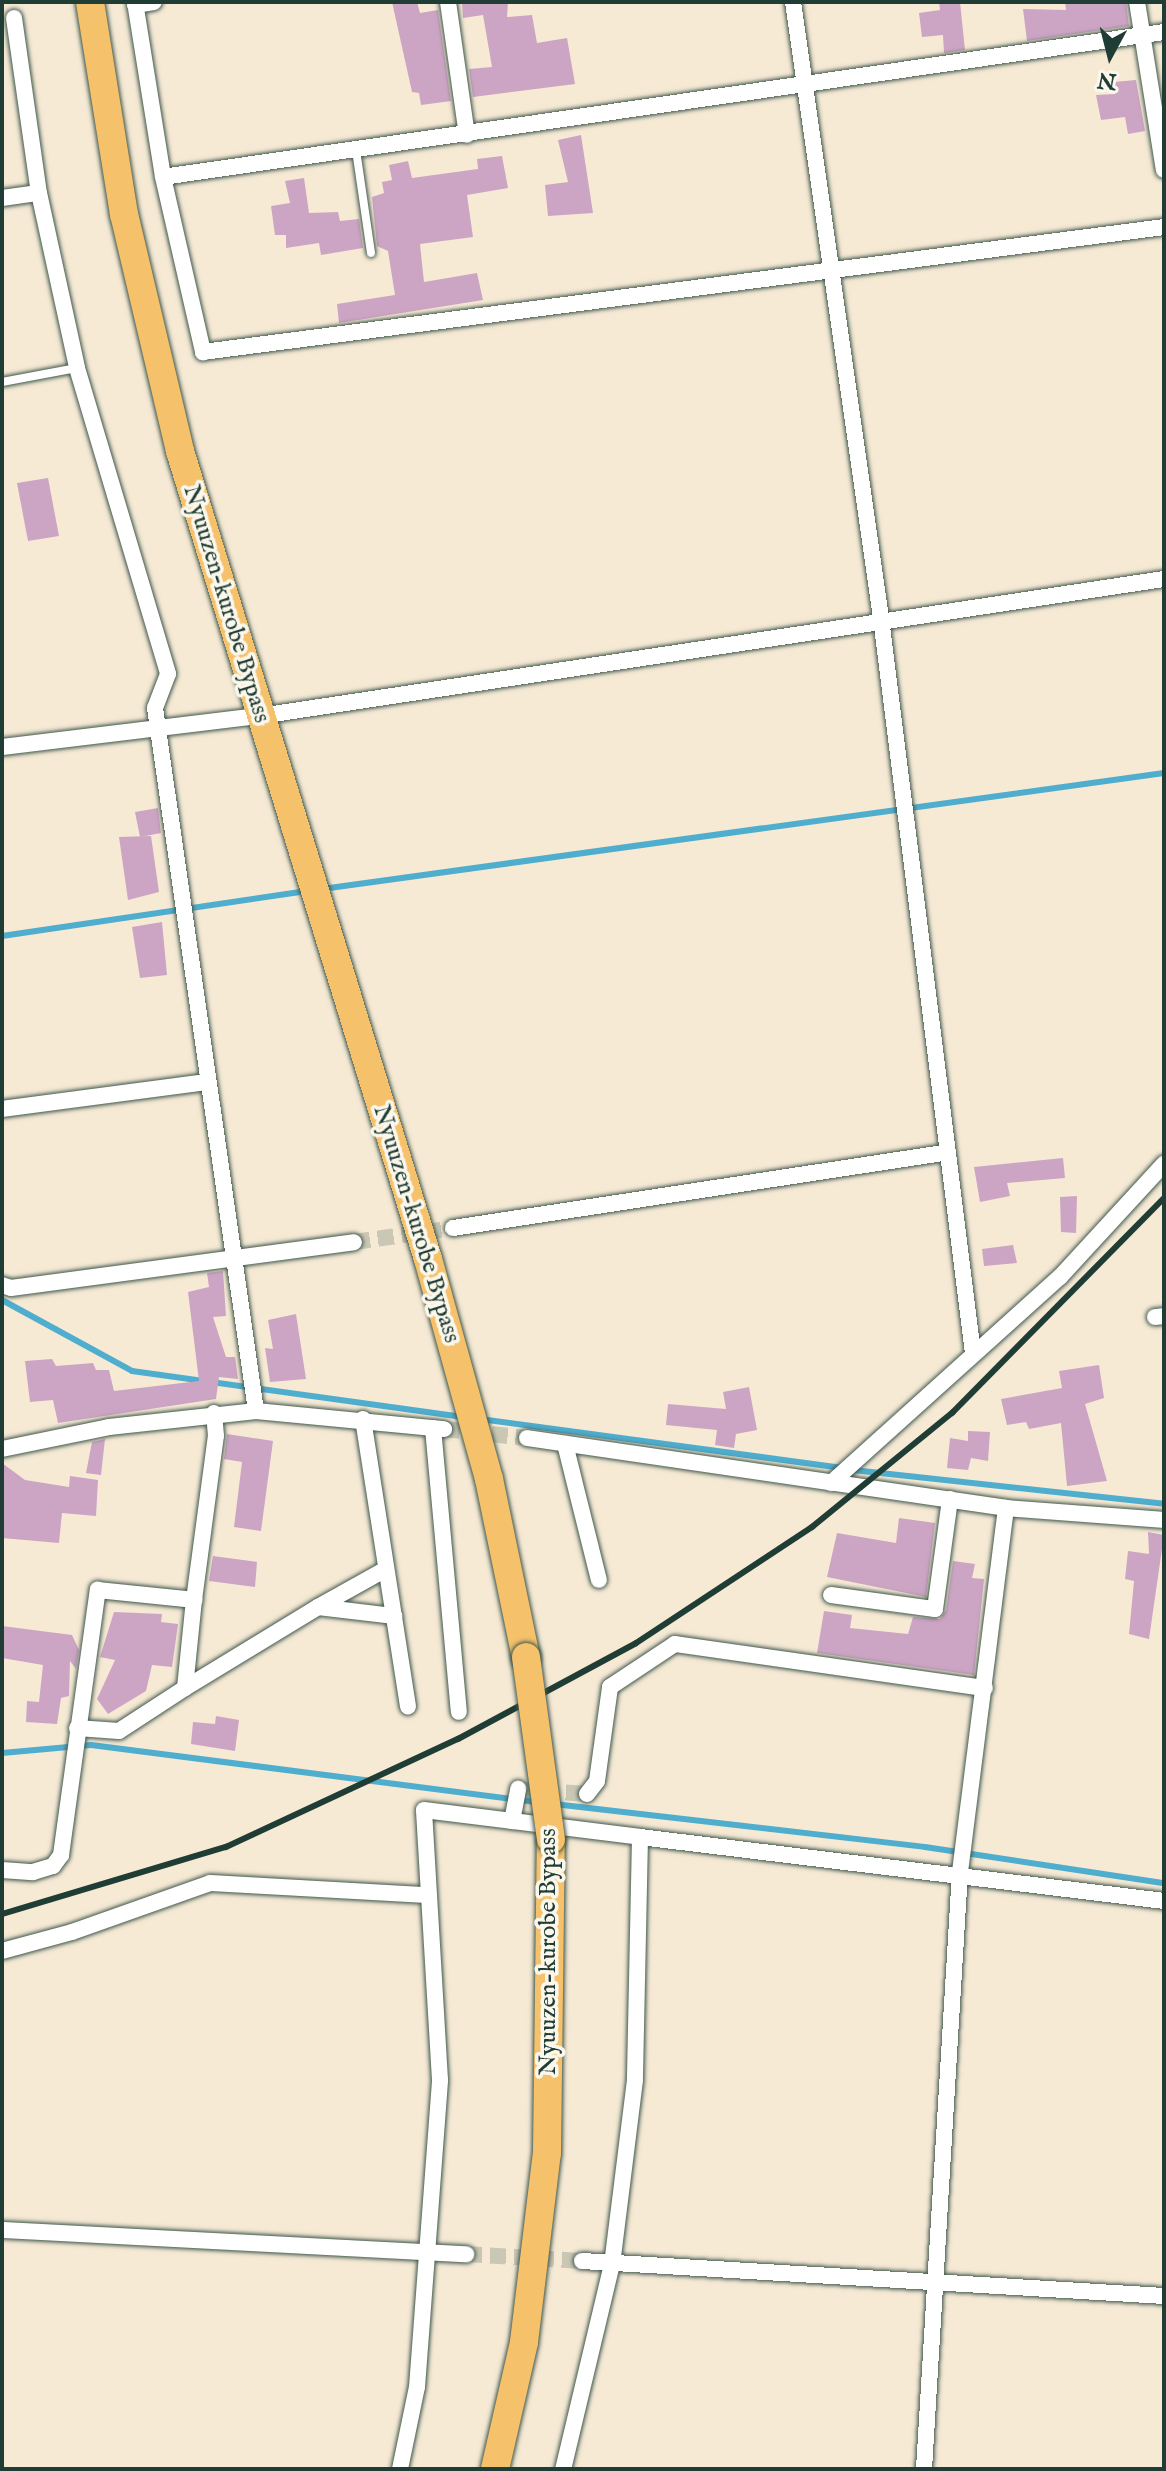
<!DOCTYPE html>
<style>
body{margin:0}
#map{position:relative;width:1166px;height:2471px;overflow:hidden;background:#f6ead5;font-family:"IM FELL English",serif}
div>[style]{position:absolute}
.stream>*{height:6px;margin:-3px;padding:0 3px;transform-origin:3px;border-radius:3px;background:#4fadce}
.building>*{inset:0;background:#cca5c4}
.minor-tunnel>*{height:16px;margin-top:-8px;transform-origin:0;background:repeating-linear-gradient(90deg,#cbc7b5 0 16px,transparent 0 24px)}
.roads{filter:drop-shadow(0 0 2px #3f574c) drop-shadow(0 0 2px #3f574c)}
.service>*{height:8px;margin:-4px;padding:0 4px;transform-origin:4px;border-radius:4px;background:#fff}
.minor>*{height:16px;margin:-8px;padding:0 8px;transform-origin:8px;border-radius:8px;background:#fff}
.trunk>*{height:28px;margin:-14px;padding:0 14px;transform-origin:14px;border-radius:14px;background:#f5c16b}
.rail>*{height:6px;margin:-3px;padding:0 3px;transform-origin:3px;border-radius:3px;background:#1f3d34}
.bridges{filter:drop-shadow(0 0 2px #3f574c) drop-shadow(0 0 2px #3f574c)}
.trunk-bridge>*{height:28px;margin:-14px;padding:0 14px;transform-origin:14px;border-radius:14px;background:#f5c16b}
span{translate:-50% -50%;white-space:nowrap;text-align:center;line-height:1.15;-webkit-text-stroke:7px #fbf7ec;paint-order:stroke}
.street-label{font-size:24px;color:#1f3d34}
.frame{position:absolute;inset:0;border:4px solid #1f3d34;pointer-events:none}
.north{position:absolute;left:1070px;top:16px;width:80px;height:80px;-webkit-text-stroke:6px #fbf7ec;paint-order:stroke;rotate:187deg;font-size:22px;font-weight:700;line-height:32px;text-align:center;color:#1f3d34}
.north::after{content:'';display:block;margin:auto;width:28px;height:36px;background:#1f3d34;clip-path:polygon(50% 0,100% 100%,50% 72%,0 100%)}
</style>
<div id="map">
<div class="stream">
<div style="left:322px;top:889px;width:850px;rotate:-7.84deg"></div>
<div style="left:2px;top:936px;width:308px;rotate:-8.4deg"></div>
<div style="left:2px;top:1300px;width:148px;rotate:28.6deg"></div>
<div style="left:132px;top:1371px;width:336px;rotate:7.9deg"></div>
<div style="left:480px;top:1419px;width:364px;rotate:7.7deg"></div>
<div style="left:853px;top:1470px;width:313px;rotate:6.2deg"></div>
<div style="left:2px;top:1753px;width:89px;rotate:-5.1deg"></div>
<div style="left:91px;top:1745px;width:451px;rotate:7.3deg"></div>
<div style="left:554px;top:1804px;width:373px;rotate:6.6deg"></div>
<div style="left:925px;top:1847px;width:242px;rotate:8.6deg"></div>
</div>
<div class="building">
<div style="clip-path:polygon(392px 2px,417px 2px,420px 13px,438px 10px,451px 101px,421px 105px,419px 93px,412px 92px)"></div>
<div style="clip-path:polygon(462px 2px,508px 2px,507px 17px,532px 15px,537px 43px,567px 38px,575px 84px,473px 97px,469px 69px,492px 67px,483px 15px,463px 18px)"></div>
<div style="clip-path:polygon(939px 2px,960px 2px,965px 50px,944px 53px,943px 35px,922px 37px,919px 13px,940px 10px)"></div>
<div style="clip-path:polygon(1065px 2px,1126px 2px,1129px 26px,1027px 41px,1023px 9px,1066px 10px)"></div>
<div style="clip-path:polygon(1136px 80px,1145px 131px,1128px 134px,1125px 117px,1101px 120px,1096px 95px,1115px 94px,1114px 82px)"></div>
<div style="clip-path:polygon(581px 135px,593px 213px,548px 216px,545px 185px,568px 182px,558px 140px)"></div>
<div style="clip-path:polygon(502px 156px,508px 188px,467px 195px,473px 237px,420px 244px,424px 282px,477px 273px,483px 300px,339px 323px,337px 304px,395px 295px,388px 251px,377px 246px,372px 197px,384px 193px,382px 182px,392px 180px,389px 165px,408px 161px,412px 178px,478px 169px,477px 159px)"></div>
<div style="clip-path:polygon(304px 178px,309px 213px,338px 212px,340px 221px,359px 219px,363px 248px,321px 255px,319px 243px,286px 248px,286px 235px,275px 235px,271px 206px,290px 203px,285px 181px)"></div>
<div style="clip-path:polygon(48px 478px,59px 536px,28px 541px,17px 483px)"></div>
<div style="clip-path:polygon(158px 808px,161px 833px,140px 837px,135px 812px)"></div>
<div style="clip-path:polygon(151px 836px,159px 892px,128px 900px,119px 837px)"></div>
<div style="clip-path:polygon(162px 922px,167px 975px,140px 978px,132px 927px)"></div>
<div style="clip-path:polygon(1063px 1158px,1065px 1178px,1007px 1183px,1010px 1196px,980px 1202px,974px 1167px)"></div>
<div style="clip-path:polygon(1077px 1196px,1076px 1233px,1061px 1232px,1060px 1197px)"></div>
<div style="clip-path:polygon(1013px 1245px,1017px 1263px,984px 1266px,982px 1249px)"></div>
<div style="clip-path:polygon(223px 1271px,226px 1316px,213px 1317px,226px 1357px,235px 1357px,238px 1379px,219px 1377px,216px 1399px,58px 1423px,53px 1400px,30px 1402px,25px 1361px,52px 1359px,56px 1366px,93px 1363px,96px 1370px,109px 1370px,114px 1391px,199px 1381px,188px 1292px,209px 1287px,207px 1273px)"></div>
<div style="clip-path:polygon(296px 1314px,306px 1379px,270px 1382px,265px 1348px,273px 1349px,268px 1320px)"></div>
<div style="clip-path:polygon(1099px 1365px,1104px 1398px,1085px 1404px,1107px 1481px,1067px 1486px,1061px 1423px,1029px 1429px,1026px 1422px,1007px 1425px,1001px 1399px,1062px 1388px,1059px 1371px)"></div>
<div style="clip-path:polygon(749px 1387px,757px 1430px,736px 1434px,734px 1448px,715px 1445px,717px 1430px,666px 1425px,668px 1404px,726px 1409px,723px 1392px)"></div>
<div style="clip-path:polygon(968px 1431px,990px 1432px,988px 1461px,971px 1458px,968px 1470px,947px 1468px,950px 1438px,968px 1441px)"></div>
<div style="clip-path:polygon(227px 1434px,273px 1441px,261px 1531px,234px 1527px,242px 1462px,224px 1459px)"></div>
<div style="clip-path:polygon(105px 1439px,101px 1475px,86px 1473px,92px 1442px)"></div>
<div style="clip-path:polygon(2px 1463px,25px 1480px,69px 1487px,70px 1476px,98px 1480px,96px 1516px,62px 1513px,59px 1543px,2px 1538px)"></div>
<div style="clip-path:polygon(899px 1518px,935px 1523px,926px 1597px,827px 1577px,837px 1533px,896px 1543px)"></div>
<div style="clip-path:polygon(1148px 1532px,1164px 1535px,1149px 1639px,1129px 1634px,1134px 1581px,1125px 1579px,1128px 1551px,1149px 1554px)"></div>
<div style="clip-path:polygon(213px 1556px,257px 1562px,255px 1587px,209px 1581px)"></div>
<div style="clip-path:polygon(953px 1561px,975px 1564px,972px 1578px,984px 1579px,974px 1675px,817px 1653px,824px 1611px,852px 1615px,850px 1628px,908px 1634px,913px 1617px,940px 1619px,946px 1610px)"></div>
<div style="clip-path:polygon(114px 1612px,162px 1614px,161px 1622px,178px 1624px,172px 1667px,152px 1665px,146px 1691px,108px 1714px,97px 1699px,115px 1660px,100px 1657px)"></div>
<div style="clip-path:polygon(2px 1626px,72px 1635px,79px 1650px,76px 1669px,70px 1661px,69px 1696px,61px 1698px,57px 1724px,26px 1722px,27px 1701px,39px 1702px,43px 1665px,2px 1658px)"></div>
<div style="clip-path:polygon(216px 1716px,239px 1720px,235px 1751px,191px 1744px,193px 1722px,215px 1724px)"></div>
</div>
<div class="minor-tunnel">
<div style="left:354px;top:1242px;width:100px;rotate:-8deg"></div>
<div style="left:444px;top:1429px;width:83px;rotate:6.2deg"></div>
<div style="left:518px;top:1789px;width:69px;rotate:4.1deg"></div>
<div style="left:466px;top:2254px;width:116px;rotate:3.5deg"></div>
</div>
<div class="roads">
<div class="service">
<div style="left:356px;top:150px;width:104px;rotate:81.7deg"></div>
<div style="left:2px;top:382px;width:76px;rotate:-10.6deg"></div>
</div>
<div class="minor">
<div style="left:135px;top:2px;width:177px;rotate:80.9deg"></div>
<div style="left:448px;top:2px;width:134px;rotate:81.9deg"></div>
<div style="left:793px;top:2px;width:622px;rotate:81.87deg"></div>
<div style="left:881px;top:618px;width:741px;rotate:82.87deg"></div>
<div style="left:1137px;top:2px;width:170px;rotate:80.9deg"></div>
<div style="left:135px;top:5px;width:19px;rotate:-9deg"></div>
<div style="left:14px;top:18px;width:177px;rotate:81.9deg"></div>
<div style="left:39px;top:193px;width:179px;rotate:77.7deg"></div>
<div style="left:77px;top:368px;width:319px;rotate:73.4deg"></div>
<div style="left:168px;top:674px;width:36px;rotate:111deg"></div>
<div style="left:155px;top:708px;width:710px;rotate:81.82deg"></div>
<div style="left:1164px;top:32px;width:1011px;rotate:171.76deg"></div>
<div style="left:163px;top:177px;width:180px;rotate:77.1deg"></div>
<div style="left:203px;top:352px;width:969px;rotate:-7.41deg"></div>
<div style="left:2px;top:198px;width:37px;rotate:-8deg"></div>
<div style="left:2px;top:747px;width:260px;rotate:-6.9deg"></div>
<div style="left:260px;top:716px;width:914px;rotate:-8.62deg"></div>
<div style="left:2px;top:1109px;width:208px;rotate:-7.5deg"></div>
<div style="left:453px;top:1228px;width:499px;rotate:-8.7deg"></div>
<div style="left:2px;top:1285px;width:9px;rotate:18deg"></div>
<div style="left:11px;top:1288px;width:346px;rotate:-7.6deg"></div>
<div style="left:1155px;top:1317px;width:9px;rotate:-6deg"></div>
<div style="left:363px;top:1419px;width:291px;rotate:81.1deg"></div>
<div style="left:433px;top:1428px;width:285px;rotate:84.8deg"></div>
<div style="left:527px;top:1438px;width:484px;rotate:8.3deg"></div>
<div style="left:1006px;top:1508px;width:158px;rotate:4.3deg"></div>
<div style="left:565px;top:1444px;width:140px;rotate:76deg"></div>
<div style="left:2px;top:1449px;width:109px;rotate:-11.6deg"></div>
<div style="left:109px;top:1427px;width:148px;rotate:-6.2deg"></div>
<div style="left:256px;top:1411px;width:189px;rotate:5.5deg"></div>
<div style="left:831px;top:1483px;width:308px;rotate:-42deg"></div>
<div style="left:1060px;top:1277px;width:154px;rotate:-47.4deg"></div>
<div style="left:831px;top:1595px;width:105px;rotate:7.7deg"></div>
<div style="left:935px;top:1609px;width:111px;rotate:-82.2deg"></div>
<div style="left:318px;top:1607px;width:78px;rotate:-29.2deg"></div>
<div style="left:185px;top:1688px;width:156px;rotate:-31.3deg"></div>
<div style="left:318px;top:1607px;width:77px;rotate:6.8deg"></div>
<div style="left:77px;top:1728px;width:42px;rotate:4.1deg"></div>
<div style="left:119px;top:1731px;width:79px;rotate:-33.1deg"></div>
<div style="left:185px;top:1688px;width:88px;rotate:-84.2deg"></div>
<div style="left:587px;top:1794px;width:16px;rotate:-52deg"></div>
<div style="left:597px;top:1781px;width:95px;rotate:-82.1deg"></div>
<div style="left:610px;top:1687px;width:78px;rotate:-33.5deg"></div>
<div style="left:675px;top:1644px;width:313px;rotate:8.1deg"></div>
<div style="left:512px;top:1821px;width:33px;rotate:-79deg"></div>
<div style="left:640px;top:1837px;width:528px;rotate:6.96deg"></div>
<div style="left:2px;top:1870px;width:31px;rotate:4deg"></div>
<div style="left:33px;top:1872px;width:21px;rotate:-17deg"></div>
<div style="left:53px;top:1866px;width:14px;rotate:-54deg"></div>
<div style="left:61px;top:1855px;width:268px;rotate:-82.1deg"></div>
<div style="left:98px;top:1590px;width:97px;rotate:5.9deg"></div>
<div style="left:194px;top:1600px;width:165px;rotate:-82.4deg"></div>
<div style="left:216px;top:1436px;width:23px;rotate:-95deg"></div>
<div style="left:2px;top:1951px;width:73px;rotate:-15.2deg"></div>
<div style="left:72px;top:1932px;width:146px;rotate:-19.5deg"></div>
<div style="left:210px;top:1883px;width:218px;rotate:3.2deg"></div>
<div style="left:2px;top:2230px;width:465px;rotate:3deg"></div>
<div style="left:582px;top:2261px;width:583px;rotate:3.44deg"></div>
<div style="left:400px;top:2469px;width:84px;rotate:-78.3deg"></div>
<div style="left:417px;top:2387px;width:308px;rotate:-85.7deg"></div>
<div style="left:440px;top:2080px;width:270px;rotate:-93.4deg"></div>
<div style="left:424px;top:1810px;width:218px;rotate:7.1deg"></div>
<div style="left:640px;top:1837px;width:243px;rotate:91.2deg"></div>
<div style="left:635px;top:2080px;width:185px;rotate:97.1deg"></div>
<div style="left:612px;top:2264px;width:211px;rotate:103.4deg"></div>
<div style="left:924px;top:2469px;width:598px;rotate:-86.55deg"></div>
<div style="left:960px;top:1872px;width:367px;rotate:-82.8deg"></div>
</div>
<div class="trunk">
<div style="left:90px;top:2px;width:215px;rotate:80.9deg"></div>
<div style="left:124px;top:214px;width:244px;rotate:76.7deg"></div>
<div style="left:180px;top:451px;width:845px;rotate:72.94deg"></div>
<div style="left:428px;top:1259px;width:228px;rotate:74.5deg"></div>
<div style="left:489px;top:1479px;width:182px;rotate:78.3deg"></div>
<div style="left:495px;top:2469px;width:130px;rotate:-77.1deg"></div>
<div style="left:524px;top:2342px;width:190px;rotate:-83.1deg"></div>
<div style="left:547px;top:2153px;width:314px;rotate:-89.3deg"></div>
</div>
</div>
<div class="rail">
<div style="left:2px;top:1914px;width:234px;rotate:-16.7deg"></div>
<div style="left:226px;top:1847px;width:256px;rotate:-25deg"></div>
<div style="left:458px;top:1739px;width:202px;rotate:-28.3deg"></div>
<div style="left:636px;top:1643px;width:211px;rotate:-33.4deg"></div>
<div style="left:812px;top:1527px;width:181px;rotate:-39.2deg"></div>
<div style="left:952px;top:1413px;width:302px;rotate:-45.4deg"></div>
</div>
<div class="bridges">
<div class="trunk-bridge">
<div style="left:526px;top:1657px;width:184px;rotate:82.2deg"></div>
</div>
</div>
<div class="street-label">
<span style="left:226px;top:604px;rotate:73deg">Nyuuzen-kurobe Bypass</span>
<span style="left:416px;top:1224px;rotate:73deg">Nyuuzen-kurobe Bypass</span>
<span style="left:549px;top:1952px;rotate:-90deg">Nyuuzen-kurobe Bypass</span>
</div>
<div class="frame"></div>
<div class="north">N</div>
</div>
